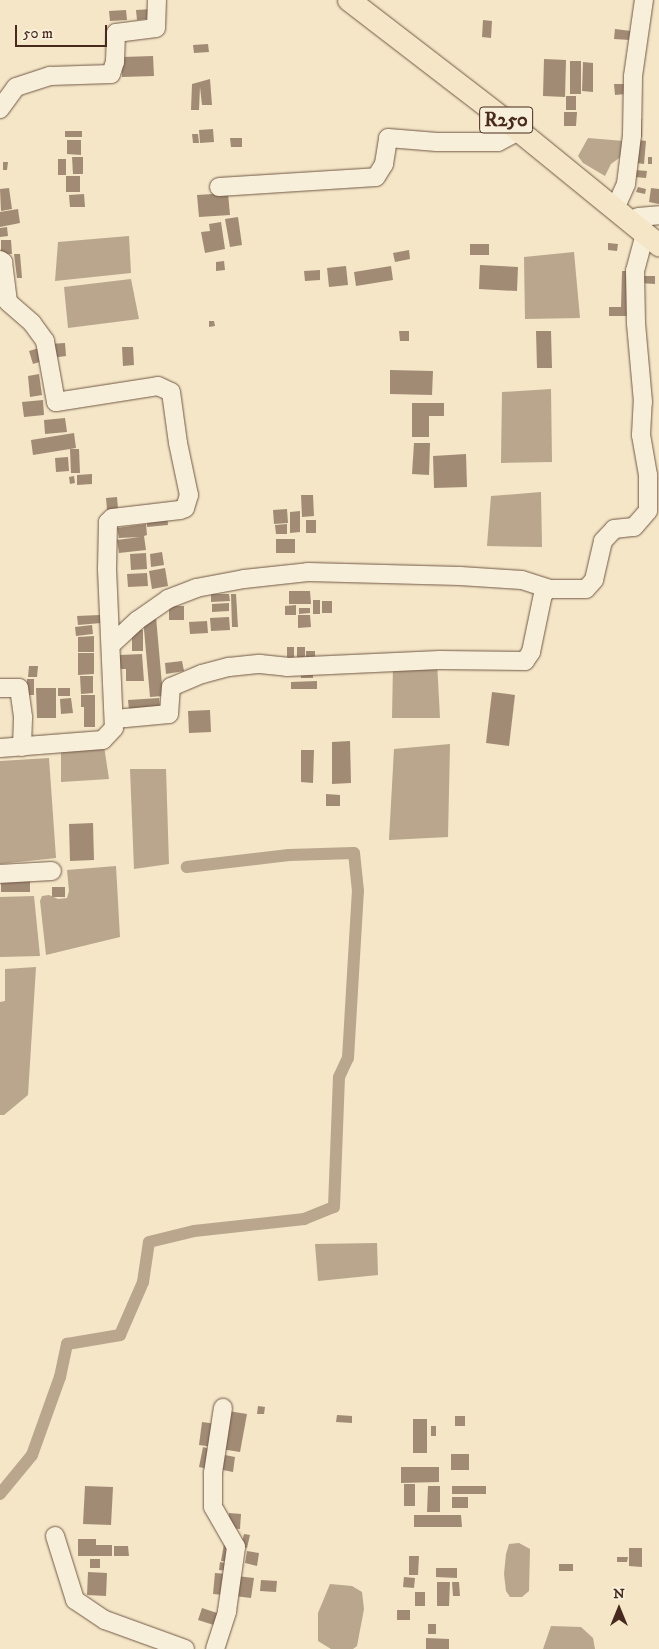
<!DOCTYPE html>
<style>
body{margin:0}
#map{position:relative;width:659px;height:1649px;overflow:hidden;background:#f4e6c6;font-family:"IM FELL DW Pica",serif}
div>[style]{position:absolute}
.water>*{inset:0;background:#b9a68d}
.canal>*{height:12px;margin:-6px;padding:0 6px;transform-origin:6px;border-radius:6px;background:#b9a68d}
.building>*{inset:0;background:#a18b75}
.roads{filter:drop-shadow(0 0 1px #725847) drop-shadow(0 0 1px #725847)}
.minor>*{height:18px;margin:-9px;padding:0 9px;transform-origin:9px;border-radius:9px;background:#f8efda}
.major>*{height:22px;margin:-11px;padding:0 11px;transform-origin:11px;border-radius:11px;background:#f4e6c6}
span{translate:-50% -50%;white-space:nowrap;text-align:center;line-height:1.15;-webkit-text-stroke:4px #f8efda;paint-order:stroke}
.shield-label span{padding:1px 4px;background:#f8efda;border:1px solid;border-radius:4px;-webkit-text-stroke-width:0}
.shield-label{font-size:20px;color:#47291d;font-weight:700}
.north{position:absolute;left:594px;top:1584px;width:50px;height:50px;-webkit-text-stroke:4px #f8efda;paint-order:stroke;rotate:0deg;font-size:14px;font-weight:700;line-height:20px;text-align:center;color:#47291d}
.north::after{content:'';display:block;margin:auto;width:18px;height:22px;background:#47291d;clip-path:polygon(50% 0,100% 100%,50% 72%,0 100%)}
.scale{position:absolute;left:15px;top:25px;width:92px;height:22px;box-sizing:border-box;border:2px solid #47291d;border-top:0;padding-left:6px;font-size:15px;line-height:18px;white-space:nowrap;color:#47291d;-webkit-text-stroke:4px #f8efda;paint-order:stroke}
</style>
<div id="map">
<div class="water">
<div style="clip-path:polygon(588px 138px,624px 141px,626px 153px,611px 164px,605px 176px,583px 163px,578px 156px)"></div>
<div style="clip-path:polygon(129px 236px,131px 273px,55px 281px,58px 242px)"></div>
<div style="clip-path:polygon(574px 252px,580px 318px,525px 319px,524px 257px)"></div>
<div style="clip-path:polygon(131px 279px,139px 319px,68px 328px,64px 287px)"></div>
<div style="clip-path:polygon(551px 389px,552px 462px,501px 463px,502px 392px)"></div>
<div style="clip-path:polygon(541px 492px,542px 547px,487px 546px,491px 496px)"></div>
<div style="clip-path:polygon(437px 662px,440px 718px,392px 718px,393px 665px)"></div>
<div style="clip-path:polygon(450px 744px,448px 837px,389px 840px,394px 749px)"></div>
<div style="clip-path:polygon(104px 746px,109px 779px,61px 782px,61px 750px)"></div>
<div style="clip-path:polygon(49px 758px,56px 858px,0 864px,0 761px)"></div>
<div style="clip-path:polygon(130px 769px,166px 769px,169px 864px,134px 869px)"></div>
<div style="clip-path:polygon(116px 866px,120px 937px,46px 955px,40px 901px,42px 896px,49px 895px,58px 899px,67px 898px,69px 891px,67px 870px)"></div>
<div style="clip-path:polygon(34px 896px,40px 956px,0 957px,0 897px)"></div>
<div style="clip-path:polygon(36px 967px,28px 1095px,4px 1115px,0 1115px,0 1002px,5px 1001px,5px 969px)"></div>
<div style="clip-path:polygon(377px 1243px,378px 1275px,318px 1281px,315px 1244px)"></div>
<div style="clip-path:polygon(519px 1543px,530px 1549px,529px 1591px,522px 1597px,510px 1597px,506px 1591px,504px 1574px,506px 1554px,509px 1544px)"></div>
<div style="clip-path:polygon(330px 1584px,352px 1586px,362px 1592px,364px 1609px,357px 1646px,353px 1649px,331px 1649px,318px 1641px,318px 1613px)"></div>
<div style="clip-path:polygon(551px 1626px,581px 1627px,593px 1638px,595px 1649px,543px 1649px)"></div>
</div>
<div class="canal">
<div style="left:0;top:1494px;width:50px;rotate:-50.6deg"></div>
<div style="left:32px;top:1455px;width:83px;rotate:-70.3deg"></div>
<div style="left:60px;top:1377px;width:34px;rotate:-78deg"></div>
<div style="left:67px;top:1344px;width:54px;rotate:-9.6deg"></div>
<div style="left:120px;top:1335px;width:58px;rotate:-66.5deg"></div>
<div style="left:143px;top:1282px;width:40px;rotate:-81.5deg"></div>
<div style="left:149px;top:1242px;width:46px;rotate:-13.7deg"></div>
<div style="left:194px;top:1231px;width:111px;rotate:-6.2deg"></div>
<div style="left:304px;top:1219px;width:32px;rotate:-22deg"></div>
<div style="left:334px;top:1207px;width:130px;rotate:-87.8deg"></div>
<div style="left:339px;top:1077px;width:21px;rotate:-65deg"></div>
<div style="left:348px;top:1058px;width:167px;rotate:-86.6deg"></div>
<div style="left:358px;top:891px;width:38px;rotate:-96deg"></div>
<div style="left:354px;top:853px;width:65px;rotate:178.2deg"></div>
<div style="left:289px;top:855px;width:103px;rotate:173.3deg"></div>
</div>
<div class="building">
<div style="clip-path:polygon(153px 9px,154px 18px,137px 20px,136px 10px)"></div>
<div style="clip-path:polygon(126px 10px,127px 20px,110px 21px,109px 11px)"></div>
<div style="clip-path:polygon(483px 20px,492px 21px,491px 38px,482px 37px)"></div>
<div style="clip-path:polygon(615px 29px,631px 31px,630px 40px,614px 39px)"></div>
<div style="clip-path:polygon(208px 44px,209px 52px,194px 53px,193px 45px)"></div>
<div style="clip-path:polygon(153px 56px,154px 76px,122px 77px,122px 57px)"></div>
<div style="clip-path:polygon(544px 59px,566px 60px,565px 97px,543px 96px)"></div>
<div style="clip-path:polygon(570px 61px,581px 61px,581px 94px,570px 94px)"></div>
<div style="clip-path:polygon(583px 62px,593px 63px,593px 92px,582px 91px)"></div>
<div style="clip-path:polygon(210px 79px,212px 105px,202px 105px,200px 87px,199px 110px,191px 110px,192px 84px)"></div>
<div style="clip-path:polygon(614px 84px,625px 84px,626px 94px,615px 95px)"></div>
<div style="clip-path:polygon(566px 96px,576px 96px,576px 110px,566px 110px)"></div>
<div style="clip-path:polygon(564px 112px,577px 112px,576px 126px,564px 126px)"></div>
<div style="clip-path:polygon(638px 119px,642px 119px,642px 137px,638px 137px)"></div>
<div style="clip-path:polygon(213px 129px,214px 142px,200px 143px,199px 130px)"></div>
<div style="clip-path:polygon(65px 131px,82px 131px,82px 137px,65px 137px)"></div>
<div style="clip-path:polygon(192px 134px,198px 134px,199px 143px,193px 143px)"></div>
<div style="clip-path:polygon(230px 138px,242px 138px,242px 147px,231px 147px)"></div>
<div style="clip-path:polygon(67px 140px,81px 140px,81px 155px,67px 154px)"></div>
<div style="clip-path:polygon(639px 140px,646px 141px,644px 164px,637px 163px)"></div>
<div style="clip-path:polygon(72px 157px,83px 157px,83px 174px,73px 174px)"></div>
<div style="clip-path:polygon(648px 157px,652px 157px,652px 164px,648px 164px)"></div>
<div style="clip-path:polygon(58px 159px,66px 159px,66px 175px,58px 175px)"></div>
<div style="clip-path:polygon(3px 162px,8px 162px,7px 170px,3px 170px)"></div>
<div style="clip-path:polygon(635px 170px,647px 171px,646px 178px,635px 177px)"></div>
<div style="clip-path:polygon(66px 176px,80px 176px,80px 192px,66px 192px)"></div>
<div style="clip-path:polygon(638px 187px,646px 189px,645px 194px,636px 192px)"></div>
<div style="clip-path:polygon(9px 188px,12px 209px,1px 211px,0 189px)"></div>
<div style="clip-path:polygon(651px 188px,659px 189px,659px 204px,649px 202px)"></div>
<div style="clip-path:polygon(228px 193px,230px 215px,199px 217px,197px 195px)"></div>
<div style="clip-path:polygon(84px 194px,85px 207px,70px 207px,69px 195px)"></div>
<div style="clip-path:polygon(18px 209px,20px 223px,0 227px,0 212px)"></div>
<div style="clip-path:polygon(238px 217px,242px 245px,230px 247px,225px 219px)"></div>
<div style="clip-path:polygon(221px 222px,225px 249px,205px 253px,201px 232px,210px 231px,209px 224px)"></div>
<div style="clip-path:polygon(7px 227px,8px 236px,0 237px,0 228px)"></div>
<div style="clip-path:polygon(1px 240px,11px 240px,12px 254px,1px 254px)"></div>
<div style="clip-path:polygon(608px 243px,618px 244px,617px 251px,608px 250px)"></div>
<div style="clip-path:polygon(470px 244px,489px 244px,489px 255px,470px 255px)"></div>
<div style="clip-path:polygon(409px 250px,410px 259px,395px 262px,393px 253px)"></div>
<div style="clip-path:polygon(14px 254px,20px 254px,22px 278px,17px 278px)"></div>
<div style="clip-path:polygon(224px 261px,225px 270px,216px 271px,216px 262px)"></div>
<div style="clip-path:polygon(480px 265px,518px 267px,517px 291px,479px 289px)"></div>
<div style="clip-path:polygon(346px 266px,348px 285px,329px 287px,327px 268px)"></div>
<div style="clip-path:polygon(391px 266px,393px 280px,356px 286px,354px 272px)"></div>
<div style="clip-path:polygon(320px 270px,320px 280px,305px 281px,304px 271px)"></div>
<div style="clip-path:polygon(622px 271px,632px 271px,631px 316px,609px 316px,609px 307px,621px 307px)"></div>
<div style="clip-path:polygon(639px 276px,655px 276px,655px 284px,639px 283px)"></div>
<div style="clip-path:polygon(209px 321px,214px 321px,215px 326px,209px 327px)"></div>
<div style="clip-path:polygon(399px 331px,409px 331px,409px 341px,400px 341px)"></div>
<div style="clip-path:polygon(536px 331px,551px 331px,552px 368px,537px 368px)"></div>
<div style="clip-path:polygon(65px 343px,66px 356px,51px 358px,49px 344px)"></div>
<div style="clip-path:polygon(42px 347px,46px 360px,33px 364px,29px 351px)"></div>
<div style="clip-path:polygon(122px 347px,133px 347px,134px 365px,123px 366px)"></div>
<div style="clip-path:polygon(390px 370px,433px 371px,432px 395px,390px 394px)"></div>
<div style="clip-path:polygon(39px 374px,42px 395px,30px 397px,28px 376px)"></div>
<div style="clip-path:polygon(43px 400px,44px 415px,24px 417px,22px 402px)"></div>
<div style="clip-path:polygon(412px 403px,444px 403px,444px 416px,429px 416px,429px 437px,412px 437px)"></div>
<div style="clip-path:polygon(65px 418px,67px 432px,45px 434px,44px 420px)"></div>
<div style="clip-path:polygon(74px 433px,76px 448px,33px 455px,31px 440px)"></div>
<div style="clip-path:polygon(414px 443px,430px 443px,429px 475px,412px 474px)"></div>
<div style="clip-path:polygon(70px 449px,79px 449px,80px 473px,71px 473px)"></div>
<div style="clip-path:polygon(466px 454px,467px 487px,434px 488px,433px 456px)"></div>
<div style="clip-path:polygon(68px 457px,69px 471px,56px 472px,55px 458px)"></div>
<div style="clip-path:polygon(92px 474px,92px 484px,77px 485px,77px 475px)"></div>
<div style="clip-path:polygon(74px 476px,75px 483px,70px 484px,69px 477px)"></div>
<div style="clip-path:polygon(301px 495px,313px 495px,314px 516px,302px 517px)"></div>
<div style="clip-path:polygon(117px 497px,118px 509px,107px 510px,106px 498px)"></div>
<div style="clip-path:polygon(287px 509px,288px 523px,274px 524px,273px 510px)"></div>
<div style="clip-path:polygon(300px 511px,300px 532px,290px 533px,290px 512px)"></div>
<div style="clip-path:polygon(167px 514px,168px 525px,147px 527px,147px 516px)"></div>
<div style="clip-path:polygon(306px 520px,316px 520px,316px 533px,306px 533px)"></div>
<div style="clip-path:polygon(146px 524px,147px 535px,144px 536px,146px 550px,119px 553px,117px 540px,140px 537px,119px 538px,117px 528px)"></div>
<div style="clip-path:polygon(287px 524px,287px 534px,276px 534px,275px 525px)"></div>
<div style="clip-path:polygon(276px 539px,295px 539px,295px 553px,276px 553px)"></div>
<div style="clip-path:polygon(162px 552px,164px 565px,151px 567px,150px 554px)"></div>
<div style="clip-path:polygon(146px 553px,147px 569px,131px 570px,130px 554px)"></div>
<div style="clip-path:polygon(165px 568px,168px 586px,152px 589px,149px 571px)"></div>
<div style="clip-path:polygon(147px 573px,148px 586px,128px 587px,127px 574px)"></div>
<div style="clip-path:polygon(289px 591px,310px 591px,311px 604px,289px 604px)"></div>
<div style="clip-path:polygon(211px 594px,229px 594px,230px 601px,211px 602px)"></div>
<div style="clip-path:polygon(231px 594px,236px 594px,238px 627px,232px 627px)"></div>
<div style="clip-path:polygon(313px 600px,320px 600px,320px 614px,313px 614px)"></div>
<div style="clip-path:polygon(322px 601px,332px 601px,332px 613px,322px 613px)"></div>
<div style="clip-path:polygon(229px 603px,229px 611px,212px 612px,212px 604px)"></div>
<div style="clip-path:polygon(296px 605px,296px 615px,285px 615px,285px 606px)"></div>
<div style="clip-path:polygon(169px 606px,184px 606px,184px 620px,169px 620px)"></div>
<div style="clip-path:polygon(299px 608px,310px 608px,310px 613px,299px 614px)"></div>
<div style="clip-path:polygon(100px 615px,101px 623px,78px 625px,77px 616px)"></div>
<div style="clip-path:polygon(298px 615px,310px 615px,311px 627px,298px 628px)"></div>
<div style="clip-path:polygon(156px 617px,163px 696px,150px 697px,143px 618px)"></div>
<div style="clip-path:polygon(229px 617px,230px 630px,211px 631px,210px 618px)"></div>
<div style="clip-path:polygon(207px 621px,208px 633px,190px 634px,189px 622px)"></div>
<div style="clip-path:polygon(92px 625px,93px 634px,76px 636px,75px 627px)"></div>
<div style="clip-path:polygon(132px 630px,143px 630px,143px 651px,132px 651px)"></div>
<div style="clip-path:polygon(94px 636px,94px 652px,78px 652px,78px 637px)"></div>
<div style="clip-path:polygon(287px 647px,294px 647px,294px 663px,287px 663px)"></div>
<div style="clip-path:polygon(297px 647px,305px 647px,305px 662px,297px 662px)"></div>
<div style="clip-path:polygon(306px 651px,315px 651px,315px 658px,306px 658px)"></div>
<div style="clip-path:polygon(78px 653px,94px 653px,94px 674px,78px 675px)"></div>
<div style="clip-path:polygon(142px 654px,144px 681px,126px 681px,126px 669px,120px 669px,120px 655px)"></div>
<div style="clip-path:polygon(182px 661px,184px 671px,166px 674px,165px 663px)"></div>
<div style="clip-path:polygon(29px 666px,38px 666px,37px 677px,28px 677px)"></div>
<div style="clip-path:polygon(301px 669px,313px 669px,313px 678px,301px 678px)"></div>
<div style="clip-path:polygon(80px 676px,93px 676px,93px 693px,81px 694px)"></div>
<div style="clip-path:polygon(27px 679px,34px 679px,34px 695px,27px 695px)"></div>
<div style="clip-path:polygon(317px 681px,317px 689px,291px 689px,291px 682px)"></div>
<div style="clip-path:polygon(36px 688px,56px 688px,56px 718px,37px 718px)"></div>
<div style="clip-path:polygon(58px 688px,70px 688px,70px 696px,58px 696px)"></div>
<div style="clip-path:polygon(492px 692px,515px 695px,509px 746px,486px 743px)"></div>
<div style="clip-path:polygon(81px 695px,95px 695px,95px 727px,84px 727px,84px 707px,81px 707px)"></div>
<div style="clip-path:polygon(71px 698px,73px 713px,61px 714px,60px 699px)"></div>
<div style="clip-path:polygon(159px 698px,160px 708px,129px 710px,128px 700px)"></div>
<div style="clip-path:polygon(210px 710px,211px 732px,189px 733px,188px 711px)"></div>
<div style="clip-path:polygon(350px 741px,351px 783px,332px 784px,332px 742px)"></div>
<div style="clip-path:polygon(301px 750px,314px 750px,313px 783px,301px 782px)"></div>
<div style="clip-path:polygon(326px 794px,340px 795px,340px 806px,326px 806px)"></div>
<div style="clip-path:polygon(93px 823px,94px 860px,70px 861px,69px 824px)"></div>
<div style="clip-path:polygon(1px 878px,30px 878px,30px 892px,1px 892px)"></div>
<div style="clip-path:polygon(52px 887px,65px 887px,65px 897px,52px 897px)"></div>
<div style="clip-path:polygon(258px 1406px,265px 1407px,264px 1414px,257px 1414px)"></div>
<div style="clip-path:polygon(228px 1411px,247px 1414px,240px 1452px,221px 1449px)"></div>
<div style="clip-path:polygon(337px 1415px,352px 1416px,352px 1423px,336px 1422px)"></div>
<div style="clip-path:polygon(455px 1416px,465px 1416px,465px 1426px,455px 1426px)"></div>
<div style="clip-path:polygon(413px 1419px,427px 1419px,427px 1453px,413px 1453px)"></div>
<div style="clip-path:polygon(202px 1422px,216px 1424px,214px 1447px,199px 1445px)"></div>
<div style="clip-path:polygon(431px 1426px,436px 1426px,436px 1436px,431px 1436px)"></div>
<div style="clip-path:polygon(203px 1447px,213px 1450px,208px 1469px,199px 1467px)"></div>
<div style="clip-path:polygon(220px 1454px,235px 1457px,233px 1472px,218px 1469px)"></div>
<div style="clip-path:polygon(451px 1454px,469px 1454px,469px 1470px,451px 1470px)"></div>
<div style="clip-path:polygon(401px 1467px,439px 1467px,439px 1482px,401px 1483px)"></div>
<div style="clip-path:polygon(404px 1484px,415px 1484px,415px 1506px,404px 1506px)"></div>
<div style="clip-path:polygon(85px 1486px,113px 1487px,111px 1525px,83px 1524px)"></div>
<div style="clip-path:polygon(428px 1486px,440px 1486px,440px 1512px,427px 1512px)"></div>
<div style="clip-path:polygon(452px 1486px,486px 1486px,486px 1494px,452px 1494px)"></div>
<div style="clip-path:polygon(452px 1497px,468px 1497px,468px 1508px,452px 1508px)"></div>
<div style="clip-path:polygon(229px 1513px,241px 1514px,240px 1529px,228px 1528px)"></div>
<div style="clip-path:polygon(414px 1515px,461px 1515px,462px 1527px,414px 1527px)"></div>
<div style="clip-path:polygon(244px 1534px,250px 1535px,247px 1548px,241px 1546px)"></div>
<div style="clip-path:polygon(78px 1539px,96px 1539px,96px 1545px,112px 1545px,112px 1556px,78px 1556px)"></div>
<div style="clip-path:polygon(224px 1544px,231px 1546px,228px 1562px,221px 1561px)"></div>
<div style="clip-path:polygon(114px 1546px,128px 1546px,129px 1556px,114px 1556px)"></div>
<div style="clip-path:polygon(629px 1548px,642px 1548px,642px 1567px,629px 1566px)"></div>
<div style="clip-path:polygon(247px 1551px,259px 1553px,257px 1566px,245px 1563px)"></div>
<div style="clip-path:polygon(409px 1556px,419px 1556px,418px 1575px,409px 1575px)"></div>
<div style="clip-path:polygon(617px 1557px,628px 1557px,627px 1562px,617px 1562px)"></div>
<div style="clip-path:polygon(90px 1559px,100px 1559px,100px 1568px,90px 1568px)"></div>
<div style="clip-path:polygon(220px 1562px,230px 1564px,228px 1571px,219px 1570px)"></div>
<div style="clip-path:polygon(559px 1564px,573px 1564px,573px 1571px,559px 1571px)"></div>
<div style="clip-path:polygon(436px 1568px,457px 1568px,457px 1578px,436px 1577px)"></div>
<div style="clip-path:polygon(88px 1572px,107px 1573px,106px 1596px,87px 1595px)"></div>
<div style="clip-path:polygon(215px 1573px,227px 1574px,224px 1595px,213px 1594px)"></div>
<div style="clip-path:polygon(237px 1576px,254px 1578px,251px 1598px,234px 1596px)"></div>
<div style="clip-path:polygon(404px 1577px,415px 1578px,414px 1588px,403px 1587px)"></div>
<div style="clip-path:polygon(261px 1580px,277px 1581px,276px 1592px,260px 1591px)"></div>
<div style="clip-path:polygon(437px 1582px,450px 1582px,449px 1606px,437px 1606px)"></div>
<div style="clip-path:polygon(452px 1582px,459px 1582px,460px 1596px,453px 1596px)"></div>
<div style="clip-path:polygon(415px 1592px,425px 1592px,425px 1606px,415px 1606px)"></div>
<div style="clip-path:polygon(202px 1608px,223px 1615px,220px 1627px,198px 1620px)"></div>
<div style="clip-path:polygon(397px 1610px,410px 1610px,410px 1620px,397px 1620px)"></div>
<div style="clip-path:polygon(428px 1624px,436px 1624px,436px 1634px,428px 1634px)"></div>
<div style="clip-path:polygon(426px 1638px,449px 1639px,449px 1649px,426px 1649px)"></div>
</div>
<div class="roads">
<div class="minor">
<div style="left:0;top:109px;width:27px;rotate:-54deg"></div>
<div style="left:16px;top:87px;width:36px;rotate:-18deg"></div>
<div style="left:50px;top:76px;width:61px;rotate:-1.9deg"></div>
<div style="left:111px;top:74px;width:13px;rotate:-72deg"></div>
<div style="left:115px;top:62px;width:29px;rotate:-88deg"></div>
<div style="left:116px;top:33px;width:40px;rotate:-7.1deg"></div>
<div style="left:156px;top:28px;width:28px;rotate:-88deg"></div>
<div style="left:219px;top:187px;width:157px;rotate:-3.6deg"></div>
<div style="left:376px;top:177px;width:15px;rotate:-58deg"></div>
<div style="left:384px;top:164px;width:26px;rotate:-81deg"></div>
<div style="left:388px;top:138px;width:49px;rotate:4.7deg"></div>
<div style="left:437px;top:142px;width:61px"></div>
<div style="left:498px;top:142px;width:24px;rotate:-28deg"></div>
<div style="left:618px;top:202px;width:20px;rotate:-66deg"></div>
<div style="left:626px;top:184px;width:49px;rotate:-83deg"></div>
<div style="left:632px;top:135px;width:59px;rotate:-89deg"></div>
<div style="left:633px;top:76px;width:77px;rotate:-81.8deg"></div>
<div style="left:638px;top:217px;width:21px;rotate:-5deg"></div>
<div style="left:0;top:260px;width:4px;rotate:34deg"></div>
<div style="left:3px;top:262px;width:40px;rotate:82.9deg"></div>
<div style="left:8px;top:302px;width:32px;rotate:41deg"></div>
<div style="left:32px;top:323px;width:22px;rotate:54deg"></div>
<div style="left:45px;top:341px;width:62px;rotate:79.8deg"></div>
<div style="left:56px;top:402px;width:103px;rotate:-8.9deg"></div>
<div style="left:158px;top:386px;width:14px;rotate:25deg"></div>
<div style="left:171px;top:392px;width:51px;rotate:82.2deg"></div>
<div style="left:178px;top:443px;width:53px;rotate:78.1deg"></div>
<div style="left:189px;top:495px;width:14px;rotate:107deg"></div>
<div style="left:185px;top:508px;width:5px;rotate:158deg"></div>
<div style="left:180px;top:510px;width:68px;rotate:173.3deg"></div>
<div style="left:112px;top:518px;width:6px;rotate:135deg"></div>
<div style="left:108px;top:522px;width:47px;rotate:91.2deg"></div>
<div style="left:107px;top:569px;width:159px;rotate:87.5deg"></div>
<div style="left:114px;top:728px;width:16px;rotate:133deg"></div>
<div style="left:103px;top:740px;width:103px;rotate:175.6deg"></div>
<div style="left:112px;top:644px;width:35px;rotate:-43deg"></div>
<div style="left:138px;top:620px;width:37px;rotate:-35deg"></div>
<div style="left:168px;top:599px;width:30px;rotate:-21deg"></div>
<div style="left:196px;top:588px;width:49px;rotate:-10.6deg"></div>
<div style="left:244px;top:579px;width:64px;rotate:-6.2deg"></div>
<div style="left:308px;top:572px;width:152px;rotate:1.5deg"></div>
<div style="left:460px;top:576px;width:62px;rotate:3.7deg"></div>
<div style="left:522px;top:580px;width:28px;rotate:18deg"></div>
<div style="left:0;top:688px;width:19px"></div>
<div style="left:19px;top:688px;width:30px;rotate:82deg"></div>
<div style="left:23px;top:718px;width:29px;rotate:92deg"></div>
<div style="left:115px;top:719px;width:54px;rotate:-5.3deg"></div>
<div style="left:169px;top:714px;width:27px;rotate:-86deg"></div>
<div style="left:171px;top:687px;width:34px;rotate:-23deg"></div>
<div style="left:202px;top:674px;width:28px;rotate:-15deg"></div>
<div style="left:229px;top:667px;width:31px;rotate:-6deg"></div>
<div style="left:260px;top:664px;width:27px;rotate:6deg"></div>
<div style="left:287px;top:667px;width:153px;rotate:-2.6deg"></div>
<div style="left:440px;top:660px;width:85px;rotate:0.7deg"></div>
<div style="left:525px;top:661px;width:11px;rotate:-56deg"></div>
<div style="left:531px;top:652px;width:59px;rotate:-78.3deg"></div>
<div style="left:543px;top:594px;width:8px;rotate:-40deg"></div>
<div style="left:549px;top:589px;width:37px"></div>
<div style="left:586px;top:589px;width:12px;rotate:-48deg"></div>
<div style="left:594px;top:580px;width:40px;rotate:-77deg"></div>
<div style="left:603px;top:541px;width:16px;rotate:-47deg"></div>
<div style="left:614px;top:529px;width:20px;rotate:-6deg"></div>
<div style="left:634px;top:527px;width:21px;rotate:-49deg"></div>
<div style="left:648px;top:511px;width:36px;rotate:-90deg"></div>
<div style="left:648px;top:475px;width:41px;rotate:-99.9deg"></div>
<div style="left:641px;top:435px;width:33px;rotate:-87deg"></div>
<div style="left:643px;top:402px;width:79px;rotate:-95.1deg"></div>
<div style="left:636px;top:323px;width:52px;rotate:-91.1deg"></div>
<div style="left:635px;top:271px;width:38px;rotate:-75deg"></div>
<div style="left:0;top:874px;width:52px;rotate:-3.3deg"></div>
<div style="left:55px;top:1536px;width:67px;rotate:72.6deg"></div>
<div style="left:75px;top:1600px;width:36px;rotate:34deg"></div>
<div style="left:105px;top:1620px;width:85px;rotate:19.9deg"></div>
<div style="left:215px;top:1649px;width:40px;rotate:-72deg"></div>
<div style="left:227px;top:1611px;width:65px;rotate:-82deg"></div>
<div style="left:236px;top:1547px;width:46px;rotate:-119.9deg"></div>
<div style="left:213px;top:1507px;width:34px;rotate:-90deg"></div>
<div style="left:213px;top:1473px;width:66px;rotate:-81.3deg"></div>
</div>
<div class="major">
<div style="left:349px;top:0;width:215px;rotate:37.6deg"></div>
<div style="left:519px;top:131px;width:181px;rotate:39.2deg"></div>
</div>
</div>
<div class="shield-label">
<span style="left:506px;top:120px">R250</span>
</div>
<div class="north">N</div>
<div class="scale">50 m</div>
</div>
